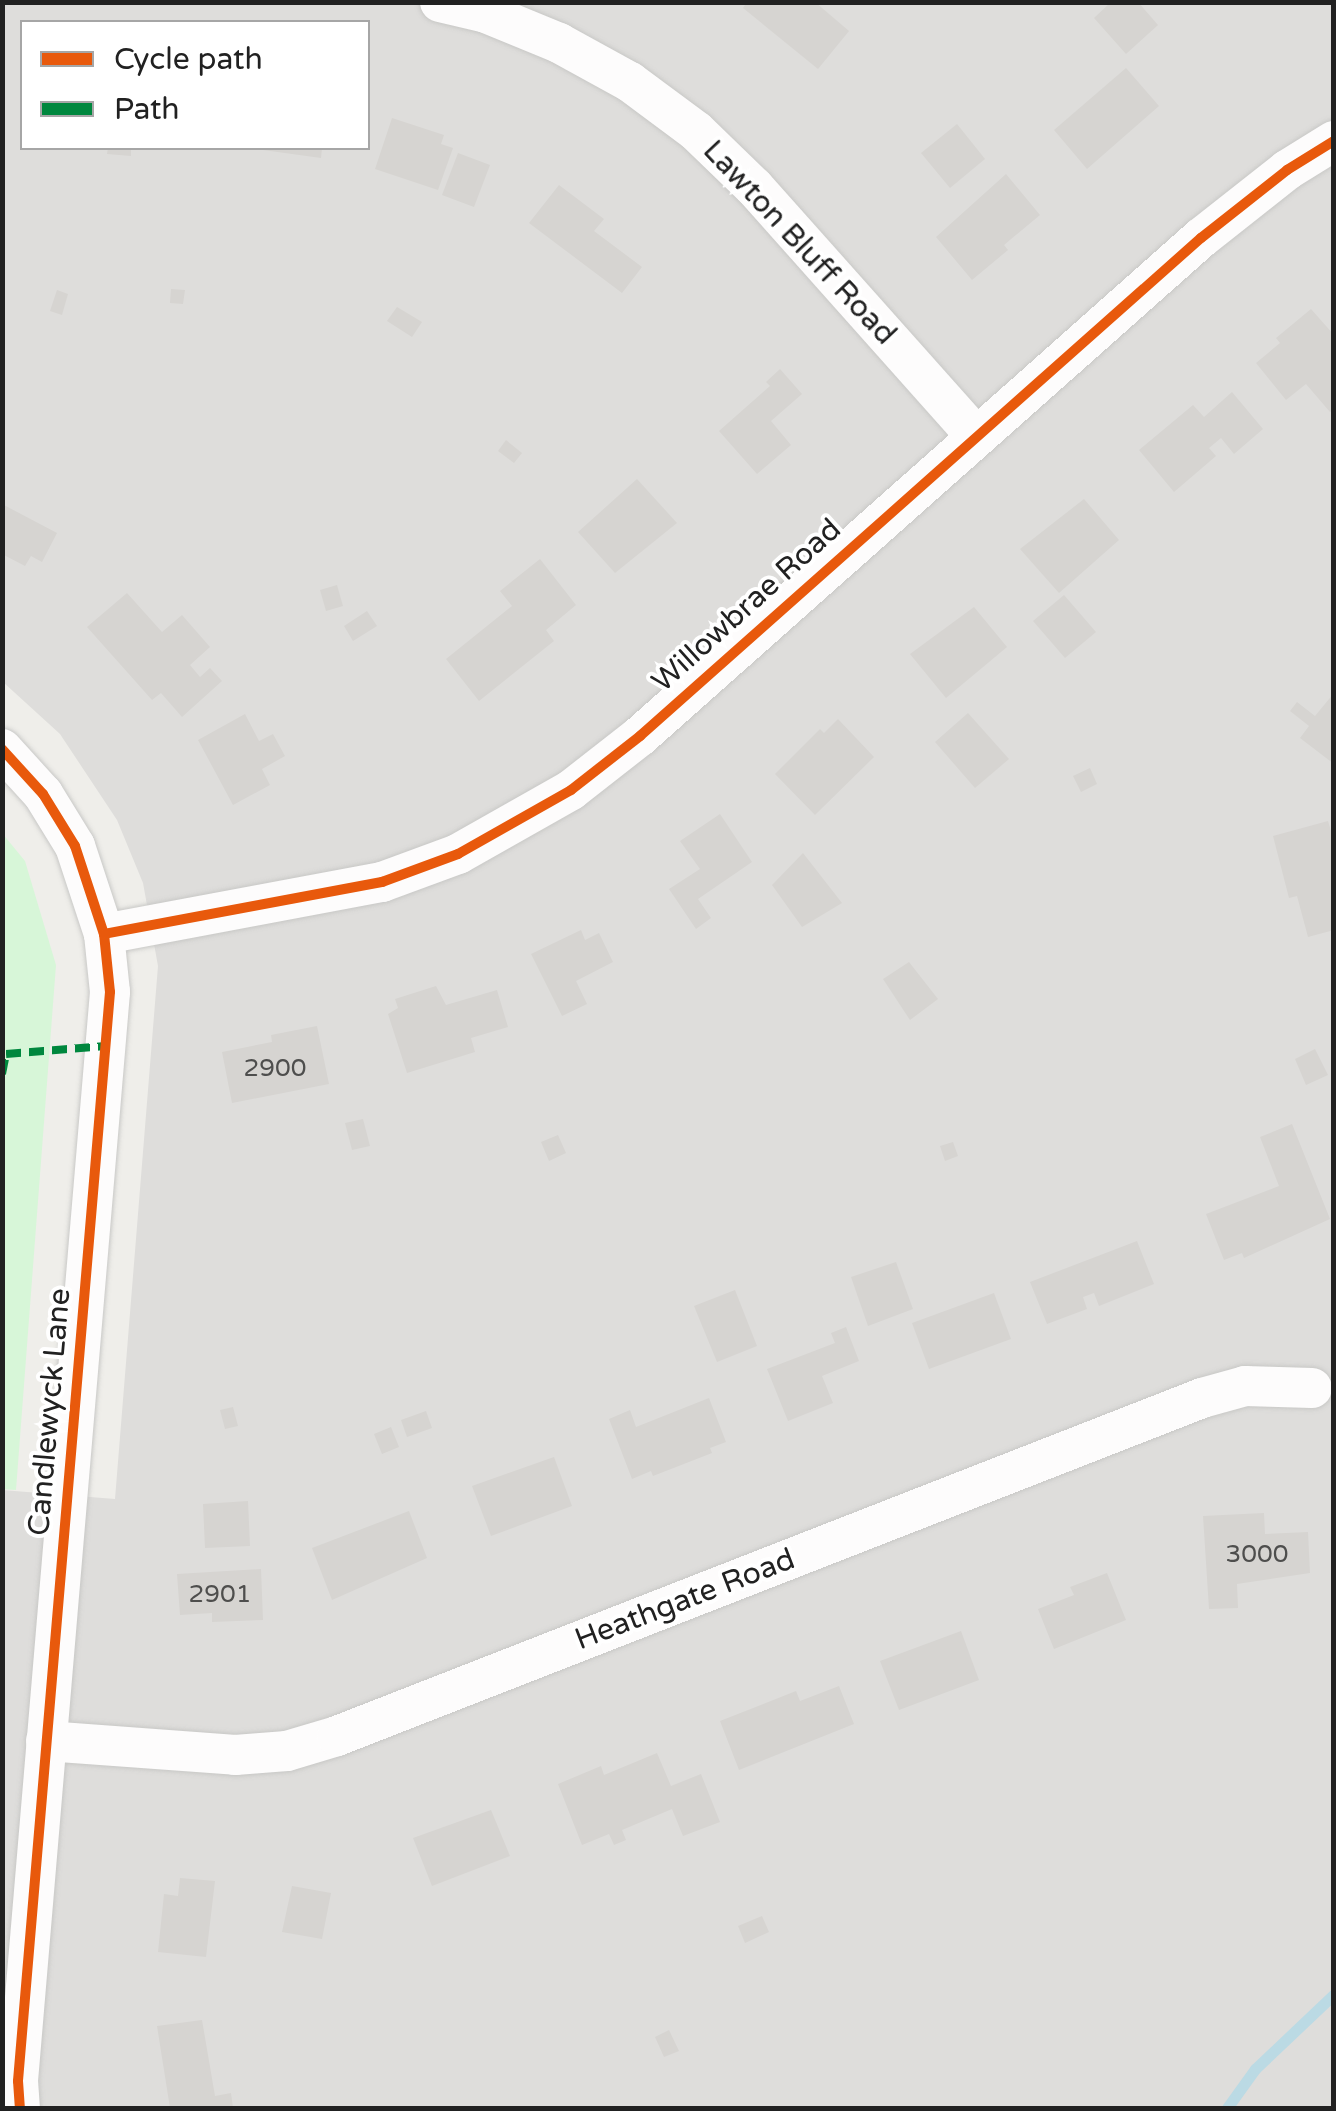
<!DOCTYPE html>
<style>
body{margin:0}
#map{position:relative;width:1336px;height:2111px;overflow:hidden;background:#efeeea;font-family:"Varela Round",sans-serif}
div>[style]{position:absolute}
.residential>*{inset:0;background:#dedddb}
.park>*{inset:0;background:#d7f6d8}
.stream>*{height:11px;margin:-5.5px;padding:0 5.5px;transform-origin:5.5px;border-radius:5.5px;background:#bbdae4}
.building>*{inset:0;background:#d6d4d1}
.roads{filter:drop-shadow(0 0 2px #c8c8c6) drop-shadow(0 0 2px #c8c8c6)}
.minor>*{height:40px;margin:-20px;padding:0 20px;transform-origin:20px;border-radius:20px;background:#fdfcfc}
.quiet>*{height:8px;margin-top:-4px;transform-origin:0;background:repeating-linear-gradient(90deg,#00873e 0 15px,transparent 0 23px)}
.cycleway>*{height:10px;margin:-5px;padding:0 5px;transform-origin:5px;border-radius:5px;background:#e8590c}
span{translate:-50% -50%;white-space:nowrap;text-align:center;line-height:1.15;-webkit-text-stroke:8px #fff;paint-order:stroke}
.number-label{font-size:25px;color:#4e4e4d}
.number-label span{-webkit-text-stroke-width:0}
.street-label{font-size:30px;color:#212121}
.frame{position:absolute;inset:0;border:5px solid #212121;pointer-events:none}
.legend{position:absolute;left:20px;top:20px;width:350px;height:130px;box-sizing:border-box;background:#fff;border:2px solid #a6a6a6;margin:0;padding:12px 18px;list-style:none;font-size:30px;color:#212121}
.legend li{display:flex;align-items:center;gap:20px;height:50px}
.legend b{width:50px;border:2px solid #a6a6a6}
</style>
<div id="map">
<div class="residential">
<div style="clip-path:polygon(evenodd,3px 3px,1333px 3px,1333px 2108px,3px 2108px,2px 1490px,115px 1499px,158px 966px,143px 883px,117px 820px,60px 734px,3px 682px,3px 3px,22px 22px,368px 22px,368px 148px,22px 148px,22px 22px)"></div>
</div>
<div class="park">
<div style="clip-path:polygon(2px 833px,25px 861px,56px 965px,16px 1490px,2px 1489px)"></div>
</div>
<div class="stream">
<div style="left:1227px;top:2108px;width:48px;rotate:-54.3deg"></div>
<div style="left:1255px;top:2069px;width:109px;rotate:-43.5deg"></div>
</div>
<div class="building">
<div style="clip-path:polygon(747px 2px,815px 2px,849px 31px,818px 69px,743px 8px)"></div>
<div style="clip-path:polygon(1111px 2px,1138px 2px,1158px 25px,1126px 54px,1094px 18px)"></div>
<div style="clip-path:polygon(1126px 68px,1159px 106px,1087px 169px,1054px 130px)"></div>
<div style="clip-path:polygon(392px 118px,444px 135px,441px 144px,453px 148px,438px 190px,375px 169px)"></div>
<div style="clip-path:polygon(957px 124px,985px 159px,950px 188px,921px 153px)"></div>
<div style="clip-path:polygon(108px 148px,131px 148px,131px 156px,107px 154px)"></div>
<div style="clip-path:polygon(248px 148px,322px 148px,321px 158px)"></div>
<div style="clip-path:polygon(458px 153px,490px 165px,474px 207px,442px 195px)"></div>
<div style="clip-path:polygon(1006px 174px,1040px 215px,1004px 245px,1008px 250px,972px 280px,936px 237px)"></div>
<div style="clip-path:polygon(559px 185px,604px 219px,594px 231px,642px 267px,622px 293px,529px 223px)"></div>
<div style="clip-path:polygon(171px 289px,185px 290px,183px 304px,170px 303px)"></div>
<div style="clip-path:polygon(57px 290px,68px 294px,62px 315px,50px 311px)"></div>
<div style="clip-path:polygon(397px 307px,422px 322px,412px 337px,387px 321px)"></div>
<div style="clip-path:polygon(1311px 309px,1334px 335px,1334px 409px,1330px 412px,1306px 384px,1286px 400px,1256px 363px,1280px 343px,1276px 338px)"></div>
<div style="clip-path:polygon(780px 369px,802px 394px,771px 421px,791px 445px,757px 474px,719px 431px,770px 386px,766px 382px)"></div>
<div style="clip-path:polygon(1232px 392px,1263px 429px,1234px 454px,1221px 438px,1209px 448px,1216px 456px,1174px 492px,1139px 450px,1193px 405px,1204px 417px)"></div>
<div style="clip-path:polygon(506px 440px,522px 453px,514px 463px,498px 451px)"></div>
<div style="clip-path:polygon(637px 479px,677px 523px,615px 573px,578px 532px)"></div>
<div style="clip-path:polygon(1084px 499px,1119px 540px,1059px 593px,1020px 549px)"></div>
<div style="clip-path:polygon(2px 504px,57px 533px,42px 562px,31px 556px,25px 566px,2px 554px)"></div>
<div style="clip-path:polygon(540px 559px,576px 605px,546px 630px,554px 641px,479px 701px,446px 659px,512px 606px,500px 591px)"></div>
<div style="clip-path:polygon(337px 585px,343px 606px,326px 611px,320px 590px)"></div>
<div style="clip-path:polygon(127px 593px,162px 632px,182px 615px,210px 647px,190px 665px,200px 677px,210px 668px,222px 681px,182px 717px,161px 693px,152px 700px,87px 627px)"></div>
<div style="clip-path:polygon(1064px 595px,1096px 632px,1065px 658px,1033px 621px)"></div>
<div style="clip-path:polygon(974px 607px,1007px 647px,946px 698px,910px 654px)"></div>
<div style="clip-path:polygon(367px 611px,377px 626px,353px 641px,344px 626px)"></div>
<div style="clip-path:polygon(1334px 693px,1334px 764px,1300px 738px,1309px 726px,1290px 711px,1297px 702px,1315px 716px)"></div>
<div style="clip-path:polygon(968px 713px,1009px 759px,975px 788px,935px 742px)"></div>
<div style="clip-path:polygon(245px 714px,259px 741px,273px 734px,285px 756px,262px 769px,270px 785px,233px 805px,198px 740px)"></div>
<div style="clip-path:polygon(838px 719px,874px 757px,815px 815px,775px 774px,820px 729px,824px 733px)"></div>
<div style="clip-path:polygon(1090px 768px,1097px 784px,1081px 792px,1073px 776px)"></div>
<div style="clip-path:polygon(720px 814px,752px 862px,698px 899px,711px 918px,696px 929px,669px 889px,700px 869px,680px 841px)"></div>
<div style="clip-path:polygon(1328px 821px,1334px 841px,1334px 930px,1308px 937px,1297px 896px,1289px 898px,1273px 836px)"></div>
<div style="clip-path:polygon(803px 853px,842px 903px,802px 927px,772px 885px)"></div>
<div style="clip-path:polygon(581px 930px,585px 940px,599px 933px,613px 962px,576px 981px,587px 1004px,562px 1016px,531px 954px)"></div>
<div style="clip-path:polygon(909px 962px,938px 999px,910px 1020px,883px 979px)"></div>
<div style="clip-path:polygon(436px 986px,446px 1005px,497px 990px,508px 1027px,471px 1038px,475px 1052px,407px 1073px,388px 1014px,398px 1008px,395px 999px)"></div>
<div style="clip-path:polygon(317px 1026px,329px 1084px,232px 1103px,222px 1052px,272px 1042px,271px 1035px)"></div>
<div style="clip-path:polygon(1315px 1049px,1328px 1075px,1306px 1085px,1295px 1059px)"></div>
<div style="clip-path:polygon(363px 1119px,370px 1146px,352px 1150px,345px 1123px)"></div>
<div style="clip-path:polygon(1292px 1124px,1330px 1219px,1244px 1258px,1242px 1253px,1224px 1260px,1206px 1214px,1279px 1186px,1260px 1137px)"></div>
<div style="clip-path:polygon(558px 1135px,566px 1153px,549px 1161px,541px 1142px)"></div>
<div style="clip-path:polygon(953px 1142px,958px 1156px,945px 1161px,940px 1146px)"></div>
<div style="clip-path:polygon(1137px 1241px,1154px 1284px,1099px 1306px,1094px 1293px,1083px 1297px,1087px 1309px,1047px 1324px,1030px 1282px)"></div>
<div style="clip-path:polygon(896px 1262px,913px 1309px,868px 1326px,851px 1277px)"></div>
<div style="clip-path:polygon(735px 1290px,757px 1346px,717px 1362px,694px 1306px)"></div>
<div style="clip-path:polygon(994px 1293px,1011px 1339px,929px 1369px,912px 1323px)"></div>
<div style="clip-path:polygon(846px 1327px,859px 1361px,822px 1376px,833px 1403px,788px 1421px,767px 1369px,835px 1343px,831px 1333px)"></div>
<div style="clip-path:polygon(709px 1398px,726px 1442px,710px 1448px,712px 1453px,653px 1476px,651px 1471px,632px 1479px,609px 1419px,630px 1410px,636px 1427px)"></div>
<div style="clip-path:polygon(233px 1407px,238px 1426px,225px 1429px,220px 1410px)"></div>
<div style="clip-path:polygon(426px 1411px,432px 1428px,407px 1437px,401px 1420px)"></div>
<div style="clip-path:polygon(391px 1427px,399px 1447px,382px 1454px,374px 1434px)"></div>
<div style="clip-path:polygon(554px 1457px,572px 1506px,491px 1536px,472px 1486px)"></div>
<div style="clip-path:polygon(248px 1501px,250px 1546px,205px 1548px,203px 1504px)"></div>
<div style="clip-path:polygon(409px 1511px,427px 1558px,332px 1600px,312px 1548px)"></div>
<div style="clip-path:polygon(1264px 1513px,1265px 1534px,1308px 1532px,1310px 1573px,1237px 1584px,1238px 1608px,1209px 1609px,1203px 1516px)"></div>
<div style="clip-path:polygon(261px 1569px,263px 1620px,212px 1622px,212px 1613px,180px 1615px,177px 1574px)"></div>
<div style="clip-path:polygon(1107px 1573px,1126px 1620px,1054px 1649px,1038px 1609px,1074px 1595px,1070px 1587px)"></div>
<div style="clip-path:polygon(961px 1631px,979px 1680px,899px 1710px,880px 1661px)"></div>
<div style="clip-path:polygon(839px 1686px,854px 1724px,739px 1770px,720px 1721px,796px 1691px,800px 1701px)"></div>
<div style="clip-path:polygon(657px 1753px,671px 1786px,701px 1774px,720px 1822px,683px 1836px,672px 1809px,622px 1830px,626px 1840px,614px 1845px,609px 1834px,582px 1845px,558px 1784px,601px 1766px,604px 1775px)"></div>
<div style="clip-path:polygon(491px 1810px,510px 1856px,432px 1886px,413px 1838px)"></div>
<div style="clip-path:polygon(180px 1878px,215px 1881px,206px 1957px,158px 1952px,164px 1894px,178px 1896px)"></div>
<div style="clip-path:polygon(292px 1886px,331px 1893px,322px 1939px,282px 1932px)"></div>
<div style="clip-path:polygon(762px 1916px,769px 1932px,745px 1943px,738px 1926px)"></div>
<div style="clip-path:polygon(202px 2020px,215px 2096px,231px 2093px,233px 2108px,170px 2108px,157px 2026px)"></div>
<div style="clip-path:polygon(669px 2030px,679px 2051px,664px 2057px,655px 2037px)"></div>
</div>
<div class="roads">
<div class="minor">
<div style="left:440px;top:2px;width:47px;rotate:13.4deg"></div>
<div style="left:486px;top:13px;width:79px;rotate:22.3deg"></div>
<div style="left:559px;top:43px;width:81px;rotate:28.8deg"></div>
<div style="left:630px;top:82px;width:82px;rotate:36.6deg"></div>
<div style="left:696px;top:131px;width:81px;rotate:44deg"></div>
<div style="left:754px;top:187px;width:334px;rotate:48.3deg"></div>
<div style="left:2px;top:749px;width:61px;rotate:47.7deg"></div>
<div style="left:43px;top:794px;width:61px;rotate:58.4deg"></div>
<div style="left:75px;top:846px;width:93px;rotate:71.8deg"></div>
<div style="left:104px;top:934px;width:58px;rotate:84.1deg"></div>
<div style="left:110px;top:992px;width:1093px;rotate:94.83deg"></div>
<div style="left:18px;top:2081px;width:27px;rotate:86deg"></div>
<div style="left:104px;top:934px;width:283px;rotate:-10.6deg"></div>
<div style="left:382px;top:882px;width:81px;rotate:-20.2deg"></div>
<div style="left:458px;top:854px;width:130px;rotate:-29.5deg"></div>
<div style="left:571px;top:790px;width:88px;rotate:-38deg"></div>
<div style="left:640px;top:736px;width:750px;rotate:-41.6deg"></div>
<div style="left:1201px;top:238px;width:110px;rotate:-38.3deg"></div>
<div style="left:1287px;top:170px;width:55px;rotate:-31.7deg"></div>
<div style="left:46px;top:1741px;width:190px;rotate:4.2deg"></div>
<div style="left:235px;top:1755px;width:52px;rotate:-4.4deg"></div>
<div style="left:287px;top:1751px;width:52px;rotate:-16.7deg"></div>
<div style="left:337px;top:1736px;width:929px;rotate:-21.34deg"></div>
<div style="left:1202px;top:1398px;width:45px;rotate:-15.6deg"></div>
<div style="left:1245px;top:1386px;width:67px;rotate:1.7deg"></div>
</div>
</div>
<div class="quiet">
<div style="left:2px;top:1074px;width:20px;rotate:-79deg"></div>
<div style="left:6px;top:1054px;width:100px;rotate:-4.6deg"></div>
</div>
<div class="cycleway">
<div style="left:2px;top:749px;width:61px;rotate:47.7deg"></div>
<div style="left:43px;top:794px;width:61px;rotate:58.4deg"></div>
<div style="left:75px;top:846px;width:93px;rotate:71.8deg"></div>
<div style="left:104px;top:934px;width:58px;rotate:84.1deg"></div>
<div style="left:110px;top:992px;width:1093px;rotate:94.83deg"></div>
<div style="left:18px;top:2081px;width:27px;rotate:86deg"></div>
<div style="left:104px;top:934px;width:283px;rotate:-10.6deg"></div>
<div style="left:382px;top:882px;width:81px;rotate:-20.2deg"></div>
<div style="left:458px;top:854px;width:130px;rotate:-29.5deg"></div>
<div style="left:571px;top:790px;width:88px;rotate:-38deg"></div>
<div style="left:640px;top:736px;width:750px;rotate:-41.6deg"></div>
<div style="left:1201px;top:238px;width:110px;rotate:-38.3deg"></div>
<div style="left:1287px;top:170px;width:55px;rotate:-31.7deg"></div>
</div>
<div class="number-label">
<span style="left:275px;top:1068px">2900</span>
<span style="left:1257px;top:1554px">3000</span>
<span style="left:220px;top:1594px">2901</span>
</div>
<div class="street-label">
<span style="left:799px;top:243px;rotate:47deg">Lawton Bluff Road</span>
<span style="left:747px;top:606px;rotate:-42deg">Willowbrae Road</span>
<span style="left:50px;top:1412px;rotate:-85deg">Candlewyck Lane</span>
<span style="left:685px;top:1600px;rotate:-21deg">Heathgate Road</span>
</div>
<div class="frame"></div>
<ul class="legend">
<li><b style="height:12px;background:#e8590c"></b>Cycle path</li>
<li><b style="height:12px;background:#00873e"></b>Path</li>
</ul>
</div>
